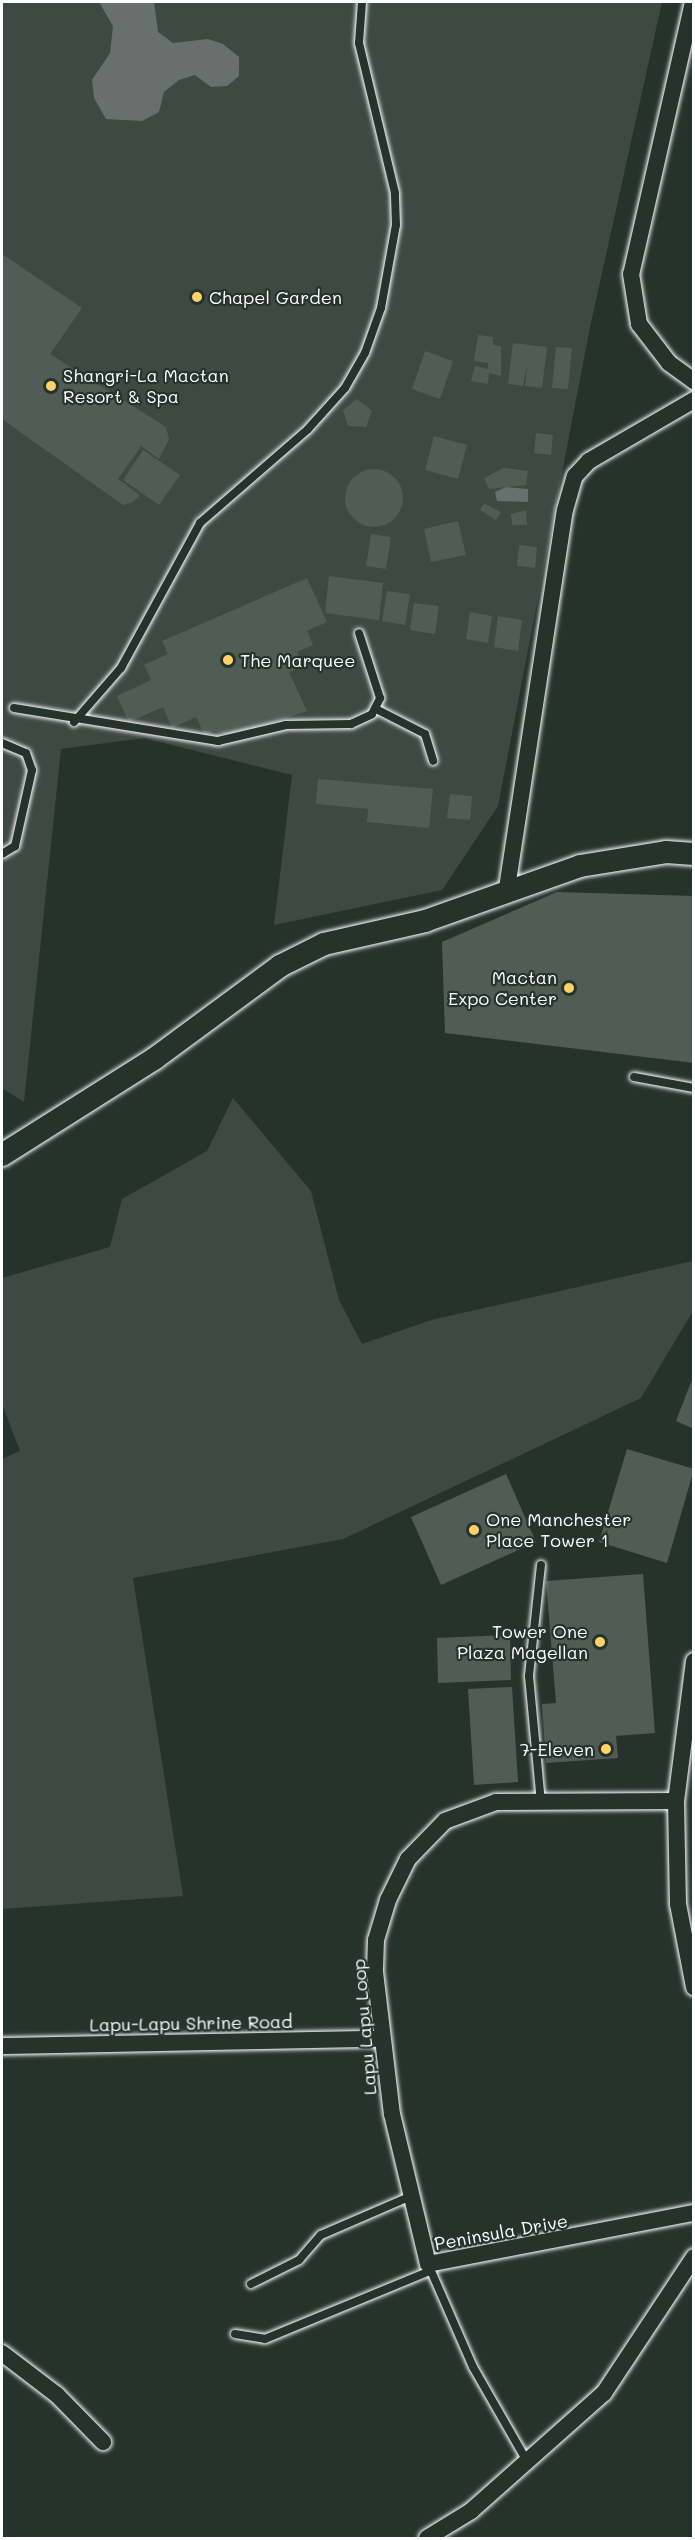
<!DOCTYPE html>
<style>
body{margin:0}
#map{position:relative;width:695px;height:2540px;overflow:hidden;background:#26332d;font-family:Mali,sans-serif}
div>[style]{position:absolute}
.green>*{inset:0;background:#3e4944}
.water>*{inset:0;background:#67706c}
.building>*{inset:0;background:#515c57}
.round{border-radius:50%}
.roads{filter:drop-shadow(0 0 2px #fff) drop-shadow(0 0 2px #fff)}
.lane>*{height:8px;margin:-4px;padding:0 4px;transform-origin:4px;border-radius:4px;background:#26332d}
.street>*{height:16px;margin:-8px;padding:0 8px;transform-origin:8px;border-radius:8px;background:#26332d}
.secondary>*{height:22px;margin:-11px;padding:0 11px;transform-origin:11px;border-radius:11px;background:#26332d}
.dots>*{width:16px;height:16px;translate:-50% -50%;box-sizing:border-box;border:3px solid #26332d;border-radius:50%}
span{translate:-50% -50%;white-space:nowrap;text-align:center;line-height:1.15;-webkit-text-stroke:4.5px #26332d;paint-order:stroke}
.poi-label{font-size:18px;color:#fff}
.left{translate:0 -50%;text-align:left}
.right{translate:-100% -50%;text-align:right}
.street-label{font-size:18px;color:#fff}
.frame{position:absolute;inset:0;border:3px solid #fff;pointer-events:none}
</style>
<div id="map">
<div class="green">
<div style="clip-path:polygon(2px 2px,662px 2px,590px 327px,498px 806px,442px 890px,274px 925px,292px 775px,144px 738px,61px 749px,24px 1102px,2px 1088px)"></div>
<div style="clip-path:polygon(233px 1098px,311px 1191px,339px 1300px,362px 1344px,431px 1320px,693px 1261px,693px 1311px,641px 1398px,343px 1539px,133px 1578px,183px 1896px,2px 1909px,2px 1459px,20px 1451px,2px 1404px,2px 1278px,110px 1247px,122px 1199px,207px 1151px)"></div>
</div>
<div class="water">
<div style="clip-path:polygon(99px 2px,154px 2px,158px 32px,173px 43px,208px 39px,223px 44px,239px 57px,239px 76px,227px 86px,211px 87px,195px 75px,179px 80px,164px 92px,159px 112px,142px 121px,106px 119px,94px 98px,92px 80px,110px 53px,113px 26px)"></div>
<div style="clip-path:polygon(506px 487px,528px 489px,528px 502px,497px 501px,495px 492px)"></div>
</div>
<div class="building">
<div style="clip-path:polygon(2px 254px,82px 308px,50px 354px,166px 427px,169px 439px,159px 459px,141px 446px,118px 479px,140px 495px,133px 502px,123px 505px,2px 419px)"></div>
<div style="clip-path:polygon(478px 335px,493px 337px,493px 345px,501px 346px,501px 376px,489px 373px,488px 384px,471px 381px,475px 366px,488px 369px,488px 363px,474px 361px)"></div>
<div style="clip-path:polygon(513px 343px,547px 347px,542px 388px,525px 386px,527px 365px,523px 386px,508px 384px)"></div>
<div style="clip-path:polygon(556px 347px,572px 348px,568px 389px,552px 388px)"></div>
<div style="clip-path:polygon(425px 351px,453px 361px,440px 399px,412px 389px)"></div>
<div style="clip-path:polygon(357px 399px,372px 411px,366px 427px,348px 426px,343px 410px)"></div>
<div style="clip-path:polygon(536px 433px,553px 435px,551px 455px,534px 453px)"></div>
<div style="clip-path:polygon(434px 436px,467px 445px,458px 479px,425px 470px)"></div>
<div style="clip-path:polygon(143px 450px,180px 475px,159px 505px,123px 480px)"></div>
<div style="clip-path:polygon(503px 468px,528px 471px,526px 485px,489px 489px,484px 478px)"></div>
<div class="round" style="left:345px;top:469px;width:58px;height:58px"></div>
<div style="clip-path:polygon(484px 503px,501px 512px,496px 520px,480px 510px)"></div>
<div style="clip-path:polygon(526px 510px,527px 525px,512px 525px,511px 514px)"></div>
<div style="clip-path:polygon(458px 521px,466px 555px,431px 562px,424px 529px)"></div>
<div style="clip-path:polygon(371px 534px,391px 537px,386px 569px,366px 566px)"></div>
<div style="clip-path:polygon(519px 545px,537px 547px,535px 568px,517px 566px)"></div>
<div style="clip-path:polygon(329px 576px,383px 583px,379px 620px,325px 613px)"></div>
<div style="clip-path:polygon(307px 578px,327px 622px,307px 631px,313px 645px,297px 652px,303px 666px,289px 672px,307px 711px,231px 736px,214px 731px,205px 736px,196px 717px,172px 728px,163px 707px,129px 722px,117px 696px,151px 680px,144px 665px,168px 654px,162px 641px)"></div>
<div style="clip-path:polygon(387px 591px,410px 594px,405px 625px,382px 621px)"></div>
<div style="clip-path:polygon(414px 603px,439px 606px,435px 634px,410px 630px)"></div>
<div style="clip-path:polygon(470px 612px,492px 616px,488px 643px,466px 639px)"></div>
<div style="clip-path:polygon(498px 616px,522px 620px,518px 651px,494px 647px)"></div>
<div style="clip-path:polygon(318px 779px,433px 789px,429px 828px,367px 822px,368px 809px,316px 804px)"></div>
<div style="clip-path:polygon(450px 794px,472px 796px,470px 820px,447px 818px)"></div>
<div style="clip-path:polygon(557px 892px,694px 896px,694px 1063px,445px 1033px,442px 942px)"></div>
<div style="clip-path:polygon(693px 1377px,694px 1377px,694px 1429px,676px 1421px)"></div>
<div style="clip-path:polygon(627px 1449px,694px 1469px,667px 1563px,599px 1542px)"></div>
<div style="clip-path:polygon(506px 1474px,536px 1542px,441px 1585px,411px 1517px)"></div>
<div style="clip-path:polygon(643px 1574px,655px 1733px,616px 1736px,618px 1758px,546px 1763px,542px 1704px,556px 1703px,546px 1581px)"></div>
<div style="clip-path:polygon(510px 1635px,511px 1680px,438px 1683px,437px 1638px)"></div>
<div style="clip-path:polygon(512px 1687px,518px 1782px,474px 1785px,468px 1689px)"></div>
</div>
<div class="roads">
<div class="lane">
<div style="left:14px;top:708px;width:207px;rotate:9.2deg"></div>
<div style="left:218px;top:741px;width:70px;rotate:-13.2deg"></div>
<div style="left:286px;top:725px;width:65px;rotate:-0.9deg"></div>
<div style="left:351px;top:724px;width:23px;rotate:-25deg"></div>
<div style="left:372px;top:714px;width:18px;rotate:-63deg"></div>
<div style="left:380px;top:698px;width:68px;rotate:-107.9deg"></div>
<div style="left:376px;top:709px;width:55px;rotate:27deg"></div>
<div style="left:425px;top:734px;width:28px;rotate:73deg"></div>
<div style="left:74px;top:722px;width:72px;rotate:-49deg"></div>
<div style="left:121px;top:668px;width:165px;rotate:-61.4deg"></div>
<div style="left:200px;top:523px;width:143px;rotate:-41deg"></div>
<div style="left:308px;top:429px;width:55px;rotate:-47.9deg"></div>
<div style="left:345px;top:388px;width:40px;rotate:-60.3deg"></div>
<div style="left:365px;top:353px;width:48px;rotate:-70.4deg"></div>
<div style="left:381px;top:308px;width:84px;rotate:-79.8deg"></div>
<div style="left:396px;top:225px;width:32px;rotate:-92deg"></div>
<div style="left:395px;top:193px;width:154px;rotate:-103.5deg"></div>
<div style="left:359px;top:43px;width:41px;rotate:-85.8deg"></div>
<div style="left:2px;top:743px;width:26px;rotate:23deg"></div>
<div style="left:26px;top:753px;width:18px;rotate:71deg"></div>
<div style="left:32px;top:770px;width:78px;rotate:102.6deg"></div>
<div style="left:15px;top:846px;width:15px;rotate:148deg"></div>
<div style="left:634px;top:1077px;width:61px;rotate:10.4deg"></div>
<div style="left:541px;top:1565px;width:112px;rotate:96.2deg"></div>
<div style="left:529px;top:1676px;width:127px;rotate:84.6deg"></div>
<div style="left:428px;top:2264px;width:112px;rotate:66.4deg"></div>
<div style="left:473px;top:2367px;width:111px;rotate:60.2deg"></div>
<div style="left:251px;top:2284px;width:54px;rotate:-26.6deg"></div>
<div style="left:299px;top:2260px;width:33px;rotate:-49deg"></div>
<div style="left:321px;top:2235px;width:98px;rotate:-23.4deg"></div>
<div style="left:235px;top:2334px;width:30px;rotate:9deg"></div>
<div style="left:265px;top:2339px;width:178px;rotate:-22.4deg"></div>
</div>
<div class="street">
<div style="left:693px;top:2px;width:279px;rotate:102.8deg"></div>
<div style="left:631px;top:274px;width:51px;rotate:80.9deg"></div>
<div style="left:639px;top:324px;width:49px;rotate:52.4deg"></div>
<div style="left:669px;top:363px;width:31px;rotate:36deg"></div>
<div style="left:507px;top:888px;width:382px;rotate:-81.3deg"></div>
<div style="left:565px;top:510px;width:35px;rotate:-74deg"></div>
<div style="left:575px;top:476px;width:21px;rotate:-47deg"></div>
<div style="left:589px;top:461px;width:121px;rotate:-30.2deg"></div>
<div style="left:694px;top:1661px;width:141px;rotate:97.3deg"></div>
<div style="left:676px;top:1801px;width:103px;rotate:88.9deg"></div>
<div style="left:678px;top:1904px;width:85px;rotate:79.1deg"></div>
<div style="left:676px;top:1801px;width:180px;rotate:179.7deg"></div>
<div style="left:496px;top:1802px;width:54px;rotate:159.6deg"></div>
<div style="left:445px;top:1821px;width:53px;rotate:134.2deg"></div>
<div style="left:408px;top:1859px;width:46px;rotate:116deg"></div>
<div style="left:388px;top:1900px;width:42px;rotate:106.7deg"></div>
<div style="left:376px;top:1940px;width:32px;rotate:92deg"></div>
<div style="left:375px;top:1972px;width:143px;rotate:83.2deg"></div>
<div style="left:392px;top:2114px;width:154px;rotate:76.5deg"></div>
<div style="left:428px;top:2264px;width:271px;rotate:-10.9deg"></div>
<div style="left:2px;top:2046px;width:379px;rotate:-1.1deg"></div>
<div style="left:2px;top:2353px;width:69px;rotate:37.4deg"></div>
<div style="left:57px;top:2395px;width:66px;rotate:45.6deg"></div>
<div style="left:427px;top:2538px;width:52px;rotate:-31.5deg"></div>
<div style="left:471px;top:2511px;width:178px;rotate:-41.6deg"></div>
<div style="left:604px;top:2393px;width:163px;rotate:-56.5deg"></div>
</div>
<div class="secondary">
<div style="left:2px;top:1155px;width:180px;rotate:-32.3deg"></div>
<div style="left:154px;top:1059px;width:157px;rotate:-36.4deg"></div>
<div style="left:280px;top:966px;width:49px;rotate:-26.6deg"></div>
<div style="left:324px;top:944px;width:104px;rotate:-12.8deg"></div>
<div style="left:425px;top:921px;width:164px;rotate:-19.5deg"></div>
<div style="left:580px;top:866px;width:87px;rotate:-9.2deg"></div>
<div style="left:666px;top:852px;width:28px;rotate:4deg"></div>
</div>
</div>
<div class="dots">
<div style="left:197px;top:297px;background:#ffd166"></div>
<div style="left:51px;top:386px;background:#ffd166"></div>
<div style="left:228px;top:660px;background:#ffd166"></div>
<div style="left:569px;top:988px;background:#ffd166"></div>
<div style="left:474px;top:1530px;background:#ffd166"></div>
<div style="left:600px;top:1642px;background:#ffd166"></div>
<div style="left:606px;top:1749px;background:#ffd166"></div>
</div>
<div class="poi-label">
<span class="left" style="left:209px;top:297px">Chapel Garden</span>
<span class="left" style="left:63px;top:386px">Shangri-La Mactan<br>Resort &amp; Spa</span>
<span class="left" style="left:240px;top:660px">The Marquee</span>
<span class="right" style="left:557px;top:988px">Mactan<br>Expo Center</span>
<span class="left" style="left:486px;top:1530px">One Manchester<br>Place Tower 1</span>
<span class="right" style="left:588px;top:1642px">Tower One<br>Plaza Magellan</span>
<span class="right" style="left:594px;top:1749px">7-Eleven</span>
</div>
<div class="street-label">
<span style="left:191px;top:2023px;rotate:-1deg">Lapu-Lapu Shrine Road</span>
<span style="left:364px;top:2027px;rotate:-95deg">Lapu Lapu Loop</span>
<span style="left:501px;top:2232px;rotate:-10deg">Peninsula Drive</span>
</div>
<div class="frame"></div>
</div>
